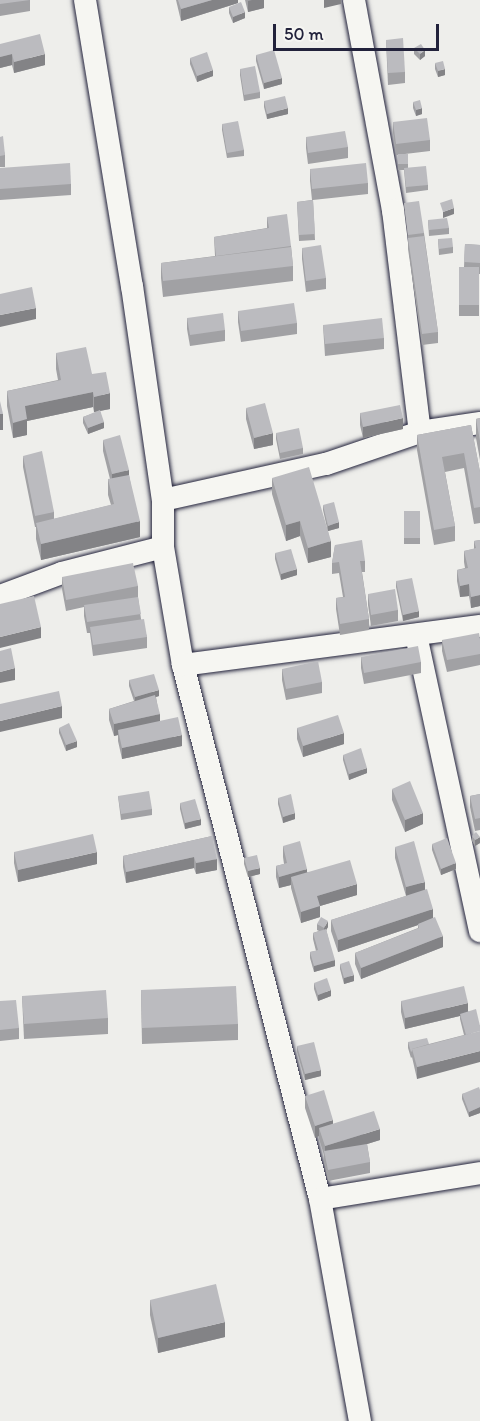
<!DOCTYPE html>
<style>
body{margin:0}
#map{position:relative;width:480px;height:1421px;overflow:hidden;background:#eeeeeb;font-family:Itim,sans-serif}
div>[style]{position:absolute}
.roads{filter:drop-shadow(0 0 2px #22223b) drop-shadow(0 0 2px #22223b)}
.minor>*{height:22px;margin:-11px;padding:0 11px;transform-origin:11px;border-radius:11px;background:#f6f6f2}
.wall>*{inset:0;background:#a1a1a4}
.shaded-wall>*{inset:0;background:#838386}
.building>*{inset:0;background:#bbbbbf}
span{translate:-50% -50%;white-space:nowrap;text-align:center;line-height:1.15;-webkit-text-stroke:5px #f6f6f2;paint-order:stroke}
.scale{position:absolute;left:273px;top:24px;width:166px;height:27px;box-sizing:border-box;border:3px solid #22223b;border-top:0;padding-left:8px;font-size:18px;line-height:21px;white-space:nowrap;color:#22223b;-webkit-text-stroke:4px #f6f6f2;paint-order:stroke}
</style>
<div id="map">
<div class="roads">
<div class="minor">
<div style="left:85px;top:0;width:290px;rotate:80.7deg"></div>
<div style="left:132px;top:286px;width:216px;rotate:81.8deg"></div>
<div style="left:163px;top:500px;width:47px;rotate:90deg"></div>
<div style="left:163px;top:547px;width:120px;rotate:80.4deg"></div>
<div style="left:183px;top:665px;width:551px;rotate:75.61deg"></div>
<div style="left:320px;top:1199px;width:226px;rotate:79.8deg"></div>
<div style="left:354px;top:0;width:214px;rotate:79.5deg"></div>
<div style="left:393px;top:210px;width:224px;rotate:83.1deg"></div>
<div style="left:163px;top:500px;width:167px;rotate:-12.5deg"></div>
<div style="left:326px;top:464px;width:99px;rotate:-18.8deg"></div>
<div style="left:420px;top:432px;width:61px;rotate:-8.5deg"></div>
<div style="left:0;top:596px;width:66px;rotate:-20.4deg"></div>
<div style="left:62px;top:573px;width:104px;rotate:-14.4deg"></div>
<div style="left:416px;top:635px;width:303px;rotate:77.8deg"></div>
<div style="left:183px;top:665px;width:300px;rotate:-7.5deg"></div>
<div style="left:320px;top:1199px;width:162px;rotate:-9.2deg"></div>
</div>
</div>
<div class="wall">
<div style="clip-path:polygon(0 0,30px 0,30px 11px,0 16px)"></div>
<div style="clip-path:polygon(176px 0,238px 0,238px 3px,181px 21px)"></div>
<div style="clip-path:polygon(245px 0,264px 0,264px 8px,248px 12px)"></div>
<div style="clip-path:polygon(229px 7px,245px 18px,233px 23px,229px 13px)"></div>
<div style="clip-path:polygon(386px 40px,405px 72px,405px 83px,388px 85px)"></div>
<div style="clip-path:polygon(0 44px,45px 65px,14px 73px,12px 65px,0 68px)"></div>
<div style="clip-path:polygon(414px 48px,425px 56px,420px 60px,414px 54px)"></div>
<div style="clip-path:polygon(256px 55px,282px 84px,264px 89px,256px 61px)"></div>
<div style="clip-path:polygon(190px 58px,213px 76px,197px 82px,190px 64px)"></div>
<div style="clip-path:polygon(435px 63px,445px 75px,438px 77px,435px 69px)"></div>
<div style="clip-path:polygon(240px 69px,260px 92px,260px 98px,244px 101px,240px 75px)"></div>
<div style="clip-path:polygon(264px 101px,288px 114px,267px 119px,264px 107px)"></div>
<div style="clip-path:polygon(413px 102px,422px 114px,416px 116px,413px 108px)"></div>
<div style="clip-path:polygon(393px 122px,430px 140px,430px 151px,405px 154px,408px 154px,408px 168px,428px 185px,428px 190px,406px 193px,404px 170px,398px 170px,398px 155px,396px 155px,393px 133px)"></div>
<div style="clip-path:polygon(222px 124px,244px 150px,244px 156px,227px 158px,222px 130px)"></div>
<div style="clip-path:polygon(0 137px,5px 155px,5px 167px,0 167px)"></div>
<div style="clip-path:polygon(306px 137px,348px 147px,348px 158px,308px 164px,306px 148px)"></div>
<div style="clip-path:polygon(0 168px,71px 184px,71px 195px,0 200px)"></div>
<div style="clip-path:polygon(310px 169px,368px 183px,368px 194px,313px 200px,315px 240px,299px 241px,297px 202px,312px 200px,310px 181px)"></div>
<div style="clip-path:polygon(404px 203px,424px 233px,438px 332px,438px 343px,422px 345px,408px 249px,408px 238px)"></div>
<div style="clip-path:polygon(267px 217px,291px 246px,293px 266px,293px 281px,163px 297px,161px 278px,161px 263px,215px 256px,214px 237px,267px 228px)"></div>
<div style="clip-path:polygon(428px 220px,449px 228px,449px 234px,429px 236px)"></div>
<div style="clip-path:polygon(438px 239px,453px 247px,453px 253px,439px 255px)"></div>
<div style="clip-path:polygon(465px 244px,480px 245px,480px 274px,479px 274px,479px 316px,459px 316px,459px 267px,464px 267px)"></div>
<div style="clip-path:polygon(302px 248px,326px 278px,326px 289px,306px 292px,302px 259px)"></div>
<div style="clip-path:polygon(238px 311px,297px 323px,297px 334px,241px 342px,238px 322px)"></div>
<div style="clip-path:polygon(187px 318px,225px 330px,225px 341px,190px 346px,187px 329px)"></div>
<div style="clip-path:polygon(323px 325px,384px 338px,384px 349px,325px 356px)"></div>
<div style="clip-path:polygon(56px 353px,92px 374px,110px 409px,100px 411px,104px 428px,88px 434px,83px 423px,83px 417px,97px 412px,94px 412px,93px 407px,27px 421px,27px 435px,13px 438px,7px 406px,7px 391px,58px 380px,56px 369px)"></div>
<div style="clip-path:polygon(246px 408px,273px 445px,254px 449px,246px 419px)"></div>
<div style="clip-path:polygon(360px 413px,403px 429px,363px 438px,360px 425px)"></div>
<div style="clip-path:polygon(480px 418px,480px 460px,476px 438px,476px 419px)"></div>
<div style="clip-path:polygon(471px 425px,480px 472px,480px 523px,474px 524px,464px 468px,445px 472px,455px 526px,455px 541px,434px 545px,417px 450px,417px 435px)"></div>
<div style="clip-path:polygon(276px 433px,303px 448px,303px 454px,280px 459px,276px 439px)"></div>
<div style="clip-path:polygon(103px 440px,129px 475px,140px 537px,41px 560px,36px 539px,36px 527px,35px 527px,23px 467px,23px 456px,54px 512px,54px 519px,111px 505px,108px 495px,108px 479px,110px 479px,103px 451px)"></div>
<div style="clip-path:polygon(272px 478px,327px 528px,323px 510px,323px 505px,339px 528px,328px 531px,331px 557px,308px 563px,300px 536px,286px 541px,272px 494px)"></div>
<div style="clip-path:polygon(404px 511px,420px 511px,420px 544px,404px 544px)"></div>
<div style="clip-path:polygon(480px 540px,480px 606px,471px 608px,469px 596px,460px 597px,457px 581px,457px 570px,465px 568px,464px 562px,464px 551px,474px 549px,474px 541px)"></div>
<div style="clip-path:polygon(335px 545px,365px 561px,365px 572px,362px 572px,369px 619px,369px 630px,340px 635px,336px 609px,336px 598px,343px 597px,339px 573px,332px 574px,332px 563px)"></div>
<div style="clip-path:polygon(275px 553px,297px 575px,281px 580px,275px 559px)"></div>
<div style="clip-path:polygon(62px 577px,138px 586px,138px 597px,141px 619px,147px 637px,147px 648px,93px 656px,90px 633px,87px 633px,84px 616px,84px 607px,66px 611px,62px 589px)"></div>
<div style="clip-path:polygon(396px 581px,419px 617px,403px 621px,396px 587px)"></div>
<div style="clip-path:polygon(368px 594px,398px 610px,398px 621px,371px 626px,368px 605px)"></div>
<div style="clip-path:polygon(480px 639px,480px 665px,447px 672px,442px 651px,442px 640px)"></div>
<div style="clip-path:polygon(361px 657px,421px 662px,421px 673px,364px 684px,361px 668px)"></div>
<div style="clip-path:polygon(282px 669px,322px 682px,322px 693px,286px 700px,282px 680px)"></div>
<div style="clip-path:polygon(129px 680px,159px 696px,156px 697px,160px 721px,182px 746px,122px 759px,118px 741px,118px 735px,114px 736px,109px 720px,109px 709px,134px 701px,129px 686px)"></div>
<div style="clip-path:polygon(59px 728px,77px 747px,66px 751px,59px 733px)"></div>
<div style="clip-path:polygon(297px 728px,344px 744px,303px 757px,297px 739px)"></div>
<div style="clip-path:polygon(343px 755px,367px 773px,349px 780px,343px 760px)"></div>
<div style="clip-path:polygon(392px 789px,423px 824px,405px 832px,392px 800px)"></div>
<div style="clip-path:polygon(480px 794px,480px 830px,475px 831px,470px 807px,470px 796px)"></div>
<div style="clip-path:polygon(118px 796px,152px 809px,152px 815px,121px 820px)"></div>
<div style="clip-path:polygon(278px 798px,295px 819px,283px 823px,278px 804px)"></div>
<div style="clip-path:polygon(180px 803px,201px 825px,185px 829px,180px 809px)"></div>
<div style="clip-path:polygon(212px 836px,217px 870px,196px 874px,194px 868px,126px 883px,123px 867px,123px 856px)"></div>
<div style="clip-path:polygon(472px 836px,480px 843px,475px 846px,472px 841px)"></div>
<div style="clip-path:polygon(432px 844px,456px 869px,441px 875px,432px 850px)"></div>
<div style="clip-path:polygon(283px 846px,307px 872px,357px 895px,320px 906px,320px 917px,301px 923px,291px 888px,291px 885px,279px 888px,276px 877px,276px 866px,284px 864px,283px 857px)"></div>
<div style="clip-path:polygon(395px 847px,425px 889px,433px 918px,443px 947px,361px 979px,355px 964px,355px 953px,418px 928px,418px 925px,338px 952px,331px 931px,331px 920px,406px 896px,395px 858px)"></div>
<div style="clip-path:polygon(14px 852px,97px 864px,18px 882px,14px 863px)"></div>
<div style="clip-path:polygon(244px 858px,260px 874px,248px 877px,244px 864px)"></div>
<div style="clip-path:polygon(317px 924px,328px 927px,326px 929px,335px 966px,314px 972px,310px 958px,310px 952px,316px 951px,313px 939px,313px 933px,319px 931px,317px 930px)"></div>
<div style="clip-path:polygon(340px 964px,354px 981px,344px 984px,340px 969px)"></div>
<div style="clip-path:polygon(314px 983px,331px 996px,318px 1001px,314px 989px)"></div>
<div style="clip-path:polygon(141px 990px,238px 1024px,238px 1040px,142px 1044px)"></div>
<div style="clip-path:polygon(22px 996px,108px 1018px,108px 1034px,24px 1039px)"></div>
<div style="clip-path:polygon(0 1001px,19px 1028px,19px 1039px,0 1041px)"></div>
<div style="clip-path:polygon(401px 1001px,468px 1011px,480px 1026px,417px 1079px,412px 1057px,411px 1058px,408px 1048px,408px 1042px,429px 1044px,464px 1035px,460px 1019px,460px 1016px,405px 1029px,401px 1012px)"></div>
<div style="clip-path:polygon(297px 1046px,321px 1076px,305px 1080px,297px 1052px)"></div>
<div style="clip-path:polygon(480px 1090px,480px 1113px,469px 1117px,462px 1099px,462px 1094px)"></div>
<div style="clip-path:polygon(305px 1096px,333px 1124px,380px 1140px,367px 1144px,370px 1162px,370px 1173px,328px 1181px,324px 1162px,324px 1155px,319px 1139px,319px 1136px,315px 1138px,305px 1108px)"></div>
<div style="clip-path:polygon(150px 1300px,225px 1337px,158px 1353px,150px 1315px)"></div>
</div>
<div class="shaded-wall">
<div style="clip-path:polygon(212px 0,238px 0,238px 3px,181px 21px,181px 9px)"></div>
<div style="clip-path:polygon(252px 0,264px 0,264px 8px,248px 12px,248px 1px)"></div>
<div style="clip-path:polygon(324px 0,341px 0,341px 4px,324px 8px)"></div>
<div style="clip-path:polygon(245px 12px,245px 18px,233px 23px,233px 17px)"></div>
<div style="clip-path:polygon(425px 50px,425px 56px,420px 60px,420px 54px)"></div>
<div style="clip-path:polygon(12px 54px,12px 65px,0 68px,0 57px)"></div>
<div style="clip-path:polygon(45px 54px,45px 65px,14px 73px,14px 62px)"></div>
<div style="clip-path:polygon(445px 69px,445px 75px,438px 77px,438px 71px)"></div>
<div style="clip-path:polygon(213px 70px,213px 76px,197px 82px,197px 76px)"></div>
<div style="clip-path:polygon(282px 78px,282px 84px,264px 89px,264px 83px)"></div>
<div style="clip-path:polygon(288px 108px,288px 114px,267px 119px,267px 114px)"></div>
<div style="clip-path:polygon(422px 108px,422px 114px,416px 116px,416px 110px)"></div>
<div style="clip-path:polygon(454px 208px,454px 214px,443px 218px,443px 212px)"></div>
<div style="clip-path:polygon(36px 308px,36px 319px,0 327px,0 315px)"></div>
<div style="clip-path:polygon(93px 392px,93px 407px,27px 421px,27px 435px,13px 438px,13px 423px,25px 406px)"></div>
<div style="clip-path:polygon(110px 393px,110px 409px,94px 412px,94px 397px)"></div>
<div style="clip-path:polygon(0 414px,3px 414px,3px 430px,0 430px)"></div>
<div style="clip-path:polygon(403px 418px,403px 429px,363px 438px,363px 427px)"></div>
<div style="clip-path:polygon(104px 422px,104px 428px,88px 434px,88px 428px)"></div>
<div style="clip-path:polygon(273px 433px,273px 445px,254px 449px,254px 438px)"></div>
<div style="clip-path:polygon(129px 470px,129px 481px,112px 485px,112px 474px)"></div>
<div style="clip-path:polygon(140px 521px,140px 537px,41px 560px,41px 544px)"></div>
<div style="clip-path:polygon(300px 521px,300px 536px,286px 541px,286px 525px)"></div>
<div style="clip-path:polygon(339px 522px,339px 528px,328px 531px,328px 526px)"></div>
<div style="clip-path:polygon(331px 541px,331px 557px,308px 563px,308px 548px)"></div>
<div style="clip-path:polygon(297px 569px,297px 575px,281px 580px,281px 574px)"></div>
<div style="clip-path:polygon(469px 584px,469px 596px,460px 597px,460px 586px)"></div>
<div style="clip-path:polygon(480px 595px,480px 606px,471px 608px,471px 597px)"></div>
<div style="clip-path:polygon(419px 611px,419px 617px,403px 621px,403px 615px)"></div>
<div style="clip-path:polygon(41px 627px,41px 638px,0 648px,0 637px)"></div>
<div style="clip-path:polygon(15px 668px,15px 680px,0 683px,0 672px)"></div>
<div style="clip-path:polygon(159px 690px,159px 696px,135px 703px,135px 697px)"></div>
<div style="clip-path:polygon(62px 706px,62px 718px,0 732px,0 721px)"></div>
<div style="clip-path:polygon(160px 714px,160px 725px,118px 730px,118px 735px,114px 736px,114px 724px)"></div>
<div style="clip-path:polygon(344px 733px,344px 744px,303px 757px,303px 746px)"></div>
<div style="clip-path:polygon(182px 735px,182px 746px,122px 759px,122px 748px)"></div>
<div style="clip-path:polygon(77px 741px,77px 747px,66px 751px,66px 745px)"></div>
<div style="clip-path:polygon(367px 768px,367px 773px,349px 780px,349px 774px)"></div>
<div style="clip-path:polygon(295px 813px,295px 819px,283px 823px,283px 817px)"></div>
<div style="clip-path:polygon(423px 813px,423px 824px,405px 832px,405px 820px)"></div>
<div style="clip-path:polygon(201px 819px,201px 825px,185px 829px,185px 823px)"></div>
<div style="clip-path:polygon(480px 837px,480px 843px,475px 846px,475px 840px)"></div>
<div style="clip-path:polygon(97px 852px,97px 864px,18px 882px,18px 870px)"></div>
<div style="clip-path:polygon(194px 857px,194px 868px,126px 883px,126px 872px)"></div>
<div style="clip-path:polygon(217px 859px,217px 870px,196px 874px,196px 863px)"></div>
<div style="clip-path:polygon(456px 863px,456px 869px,441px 875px,441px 869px)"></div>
<div style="clip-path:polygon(260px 868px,260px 874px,248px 877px,248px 871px)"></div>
<div style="clip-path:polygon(307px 869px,307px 880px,291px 877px,291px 885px,279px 888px,279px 877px)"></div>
<div style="clip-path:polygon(425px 882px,425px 893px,406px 898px,406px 887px)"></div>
<div style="clip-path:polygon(357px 884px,357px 895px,320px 906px,320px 917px,301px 923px,301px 912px,317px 896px)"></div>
<div style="clip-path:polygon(433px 909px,433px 920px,338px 952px,338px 940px)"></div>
<div style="clip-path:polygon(328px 921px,328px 927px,324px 934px,324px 928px)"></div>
<div style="clip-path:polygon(443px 936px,443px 947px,361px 979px,361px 968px)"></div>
<div style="clip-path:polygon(335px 960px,335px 966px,314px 972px,314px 966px)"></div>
<div style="clip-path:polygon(354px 975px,354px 981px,344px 984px,344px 978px)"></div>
<div style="clip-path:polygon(331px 990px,331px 996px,318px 1001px,318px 995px)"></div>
<div style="clip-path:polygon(468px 1003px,468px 1014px,405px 1029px,405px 1018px)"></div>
<div style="clip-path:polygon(480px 1051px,480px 1062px,417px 1079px,417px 1067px)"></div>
<div style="clip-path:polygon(321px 1070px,321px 1076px,305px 1080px,305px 1074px)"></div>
<div style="clip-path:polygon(480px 1107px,480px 1113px,469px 1117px,469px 1112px)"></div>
<div style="clip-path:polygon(333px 1120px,333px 1131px,319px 1128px,319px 1136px,315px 1138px,315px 1126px)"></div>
<div style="clip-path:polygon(380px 1129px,380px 1140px,325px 1157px,325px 1146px)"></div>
<div style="clip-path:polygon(225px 1322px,225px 1337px,158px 1353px,158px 1338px)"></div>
</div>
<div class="building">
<div style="clip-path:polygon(0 0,30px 0,0 4px)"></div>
<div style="clip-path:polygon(178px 0,212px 0,181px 9px)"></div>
<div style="clip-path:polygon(241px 2px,245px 12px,233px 17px,229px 7px)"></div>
<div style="clip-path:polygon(40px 34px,45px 54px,14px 62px,12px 54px,0 57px,0 44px)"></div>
<div style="clip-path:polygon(403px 38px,405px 72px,388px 73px,386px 40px)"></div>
<div style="clip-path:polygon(421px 44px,425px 50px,420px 54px,414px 48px)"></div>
<div style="clip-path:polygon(274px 50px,282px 78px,264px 83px,256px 55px)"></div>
<div style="clip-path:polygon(207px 52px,213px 70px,197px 76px,190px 58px)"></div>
<div style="clip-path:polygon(443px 61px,445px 69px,438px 71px,435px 63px)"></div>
<div style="clip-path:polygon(255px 66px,260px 92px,244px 95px,240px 69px)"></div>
<div style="clip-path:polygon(285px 96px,288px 108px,267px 114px,264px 101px)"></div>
<div style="clip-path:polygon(420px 100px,422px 108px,416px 110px,413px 102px)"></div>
<div style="clip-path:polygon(427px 118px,430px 140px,396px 144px,393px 122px)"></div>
<div style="clip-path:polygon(238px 121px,244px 150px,227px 153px,222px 124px)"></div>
<div style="clip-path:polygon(345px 131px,348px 147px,308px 153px,306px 137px)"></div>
<div style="clip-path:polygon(3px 136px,5px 155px,0 156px,0 137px)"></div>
<div style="clip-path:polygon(398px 154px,408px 154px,408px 164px,398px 164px)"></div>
<div style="clip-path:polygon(70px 163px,71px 184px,0 189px,0 168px)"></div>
<div style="clip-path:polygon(366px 163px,368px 183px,312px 189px,310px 169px)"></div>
<div style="clip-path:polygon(426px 166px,428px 185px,406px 187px,404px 168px)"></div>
<div style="clip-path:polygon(452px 199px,454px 208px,443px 212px,440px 203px)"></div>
<div style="clip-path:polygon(313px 200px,315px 234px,299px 235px,297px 202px)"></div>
<div style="clip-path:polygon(419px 201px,424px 233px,408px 235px,404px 203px)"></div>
<div style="clip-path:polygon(287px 214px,291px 246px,216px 256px,214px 237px,269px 228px,267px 217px)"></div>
<div style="clip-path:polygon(447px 218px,449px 228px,429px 230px,428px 220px)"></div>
<div style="clip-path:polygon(424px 236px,438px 332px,422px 334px,408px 238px)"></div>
<div style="clip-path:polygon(452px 238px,453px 247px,439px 249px,438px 239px)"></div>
<div style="clip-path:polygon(465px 244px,480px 245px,480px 263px,464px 262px)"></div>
<div style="clip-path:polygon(321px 245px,326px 278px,306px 281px,302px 248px)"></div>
<div style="clip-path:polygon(291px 247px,293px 266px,163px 281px,161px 263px)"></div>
<div style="clip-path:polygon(459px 267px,479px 267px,479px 305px,459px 305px)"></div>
<div style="clip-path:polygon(32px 287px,36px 308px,0 315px,0 294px)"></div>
<div style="clip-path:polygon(294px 303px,297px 323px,241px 331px,238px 311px)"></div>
<div style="clip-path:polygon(223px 313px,225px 330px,190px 335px,187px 318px)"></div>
<div style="clip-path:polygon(382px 318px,384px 338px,325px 344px,323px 325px)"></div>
<div style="clip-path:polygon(86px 347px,92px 374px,106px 372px,110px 393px,94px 397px,93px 392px,25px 406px,27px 419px,13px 423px,7px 391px,61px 380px,56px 353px)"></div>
<div style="clip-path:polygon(0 401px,3px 414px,0 414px)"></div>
<div style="clip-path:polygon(265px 403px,273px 433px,254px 438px,246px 408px)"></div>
<div style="clip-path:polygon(400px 405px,403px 418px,363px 427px,360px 413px)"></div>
<div style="clip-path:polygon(100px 410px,104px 422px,88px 428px,83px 417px)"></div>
<div style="clip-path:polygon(480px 418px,480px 441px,476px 419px)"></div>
<div style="clip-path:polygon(471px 425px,480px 472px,480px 507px,474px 508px,464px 453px,442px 457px,455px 526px,434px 530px,417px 435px)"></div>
<div style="clip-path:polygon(299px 428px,303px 448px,280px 453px,276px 433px)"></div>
<div style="clip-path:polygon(120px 435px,129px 470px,112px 474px,103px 440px)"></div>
<div style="clip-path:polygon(42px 451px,54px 512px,35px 516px,23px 456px)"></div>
<div style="clip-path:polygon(309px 467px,331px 541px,308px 548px,300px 521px,286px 525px,272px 478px)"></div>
<div style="clip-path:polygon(129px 475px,140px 521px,41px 544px,36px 523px,114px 504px,108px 479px)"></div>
<div style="clip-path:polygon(334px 502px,339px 522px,328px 526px,323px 505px)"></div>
<div style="clip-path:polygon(404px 511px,420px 511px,420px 538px,404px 538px)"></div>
<div style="clip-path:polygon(362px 540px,365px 561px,360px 561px,369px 619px,340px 624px,336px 598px,345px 597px,339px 562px,332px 563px,335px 545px)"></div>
<div style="clip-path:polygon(480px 540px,480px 595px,471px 597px,469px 584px,460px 586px,457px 570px,468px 568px,464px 551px,476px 548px,474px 541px)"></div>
<div style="clip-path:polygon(291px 549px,297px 569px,281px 574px,275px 553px)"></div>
<div style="clip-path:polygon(133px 563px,138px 586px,66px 600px,62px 577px)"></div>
<div style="clip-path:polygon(412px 578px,419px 611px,403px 615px,396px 581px)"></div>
<div style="clip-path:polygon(395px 589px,398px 610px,371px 615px,368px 594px)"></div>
<div style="clip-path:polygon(34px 596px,41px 627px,0 637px,0 604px)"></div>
<div style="clip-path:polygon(138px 597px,141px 614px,87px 622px,84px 605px)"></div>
<div style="clip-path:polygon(144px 619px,147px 637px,93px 645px,90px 627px)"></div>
<div style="clip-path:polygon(479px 633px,480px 639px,480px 654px,447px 660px,442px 640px)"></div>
<div style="clip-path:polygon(418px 646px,421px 662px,364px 673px,361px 657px)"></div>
<div style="clip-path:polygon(11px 648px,15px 668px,0 672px,0 651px)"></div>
<div style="clip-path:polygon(318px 661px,322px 682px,286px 689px,282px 669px)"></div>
<div style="clip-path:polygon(154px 674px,159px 690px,135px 697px,129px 680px)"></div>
<div style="clip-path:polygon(59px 691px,62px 706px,0 721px,0 704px)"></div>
<div style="clip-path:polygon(155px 695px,160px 714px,114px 724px,109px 709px)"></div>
<div style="clip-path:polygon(338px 715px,344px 733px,303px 746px,297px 728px)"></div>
<div style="clip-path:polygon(178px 717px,182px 735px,122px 748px,118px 730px)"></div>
<div style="clip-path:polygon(69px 723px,77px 741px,66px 745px,59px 728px)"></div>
<div style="clip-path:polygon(361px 748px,367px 768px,349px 774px,343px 755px)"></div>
<div style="clip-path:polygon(410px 781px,423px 813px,405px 820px,392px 789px)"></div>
<div style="clip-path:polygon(149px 791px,152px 809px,121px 814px,118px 796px)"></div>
<div style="clip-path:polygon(291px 794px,295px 813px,283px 817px,278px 798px)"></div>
<div style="clip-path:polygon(480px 794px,480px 818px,475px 819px,470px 796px)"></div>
<div style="clip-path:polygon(195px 799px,201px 819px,185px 823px,180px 803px)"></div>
<div style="clip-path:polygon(476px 832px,480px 837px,475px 840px,472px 836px)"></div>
<div style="clip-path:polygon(93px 834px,97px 852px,18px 870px,14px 852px)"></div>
<div style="clip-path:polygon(212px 836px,217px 859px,196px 863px,194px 857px,126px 872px,123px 856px)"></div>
<div style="clip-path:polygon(447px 838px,456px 863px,441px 869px,432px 844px)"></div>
<div style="clip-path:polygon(300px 841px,307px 869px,279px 877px,276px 866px,287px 863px,283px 846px)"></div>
<div style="clip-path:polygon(414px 841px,425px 882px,406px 887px,395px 847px)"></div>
<div style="clip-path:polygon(257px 855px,260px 868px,248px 871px,244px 858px)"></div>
<div style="clip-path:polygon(350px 860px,357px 884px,317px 896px,320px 906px,301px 912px,291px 877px)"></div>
<div style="clip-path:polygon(427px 889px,433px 909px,338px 940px,331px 920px)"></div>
<div style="clip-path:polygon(321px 917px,328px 921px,324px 928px,317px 924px)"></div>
<div style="clip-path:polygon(435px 917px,443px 936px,361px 968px,355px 953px,419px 928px,418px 924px)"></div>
<div style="clip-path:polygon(326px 929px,335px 960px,314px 966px,310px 952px,318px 950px,313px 933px)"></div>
<div style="clip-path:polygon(349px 961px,354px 975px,344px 978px,340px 964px)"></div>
<div style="clip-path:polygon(327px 978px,331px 990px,318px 995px,314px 983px)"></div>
<div style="clip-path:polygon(236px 986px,238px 1024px,142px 1028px,141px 990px)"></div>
<div style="clip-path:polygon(464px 986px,468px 1003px,405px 1018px,401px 1001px)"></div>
<div style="clip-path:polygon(106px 990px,108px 1018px,24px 1024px,22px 996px)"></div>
<div style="clip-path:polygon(16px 1000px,19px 1028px,0 1030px,0 1001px)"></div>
<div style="clip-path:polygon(476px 1009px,480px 1026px,480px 1031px,466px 1035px,460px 1014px)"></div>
<div style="clip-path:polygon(480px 1031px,480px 1051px,417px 1067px,412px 1049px)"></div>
<div style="clip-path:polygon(427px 1038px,429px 1044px,412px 1049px,412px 1051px,411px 1052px,408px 1042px)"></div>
<div style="clip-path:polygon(314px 1042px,321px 1070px,305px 1074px,297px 1046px)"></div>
<div style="clip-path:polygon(479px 1087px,480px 1090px,480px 1107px,469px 1112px,462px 1094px)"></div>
<div style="clip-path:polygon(324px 1090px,333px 1120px,315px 1126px,305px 1096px)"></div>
<div style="clip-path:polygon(374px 1111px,380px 1129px,325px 1146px,319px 1128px)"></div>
<div style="clip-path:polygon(367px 1144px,370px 1162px,328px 1170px,324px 1151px)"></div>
<div style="clip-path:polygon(216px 1284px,225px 1322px,158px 1338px,150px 1300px)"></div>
</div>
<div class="scale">50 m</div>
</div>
